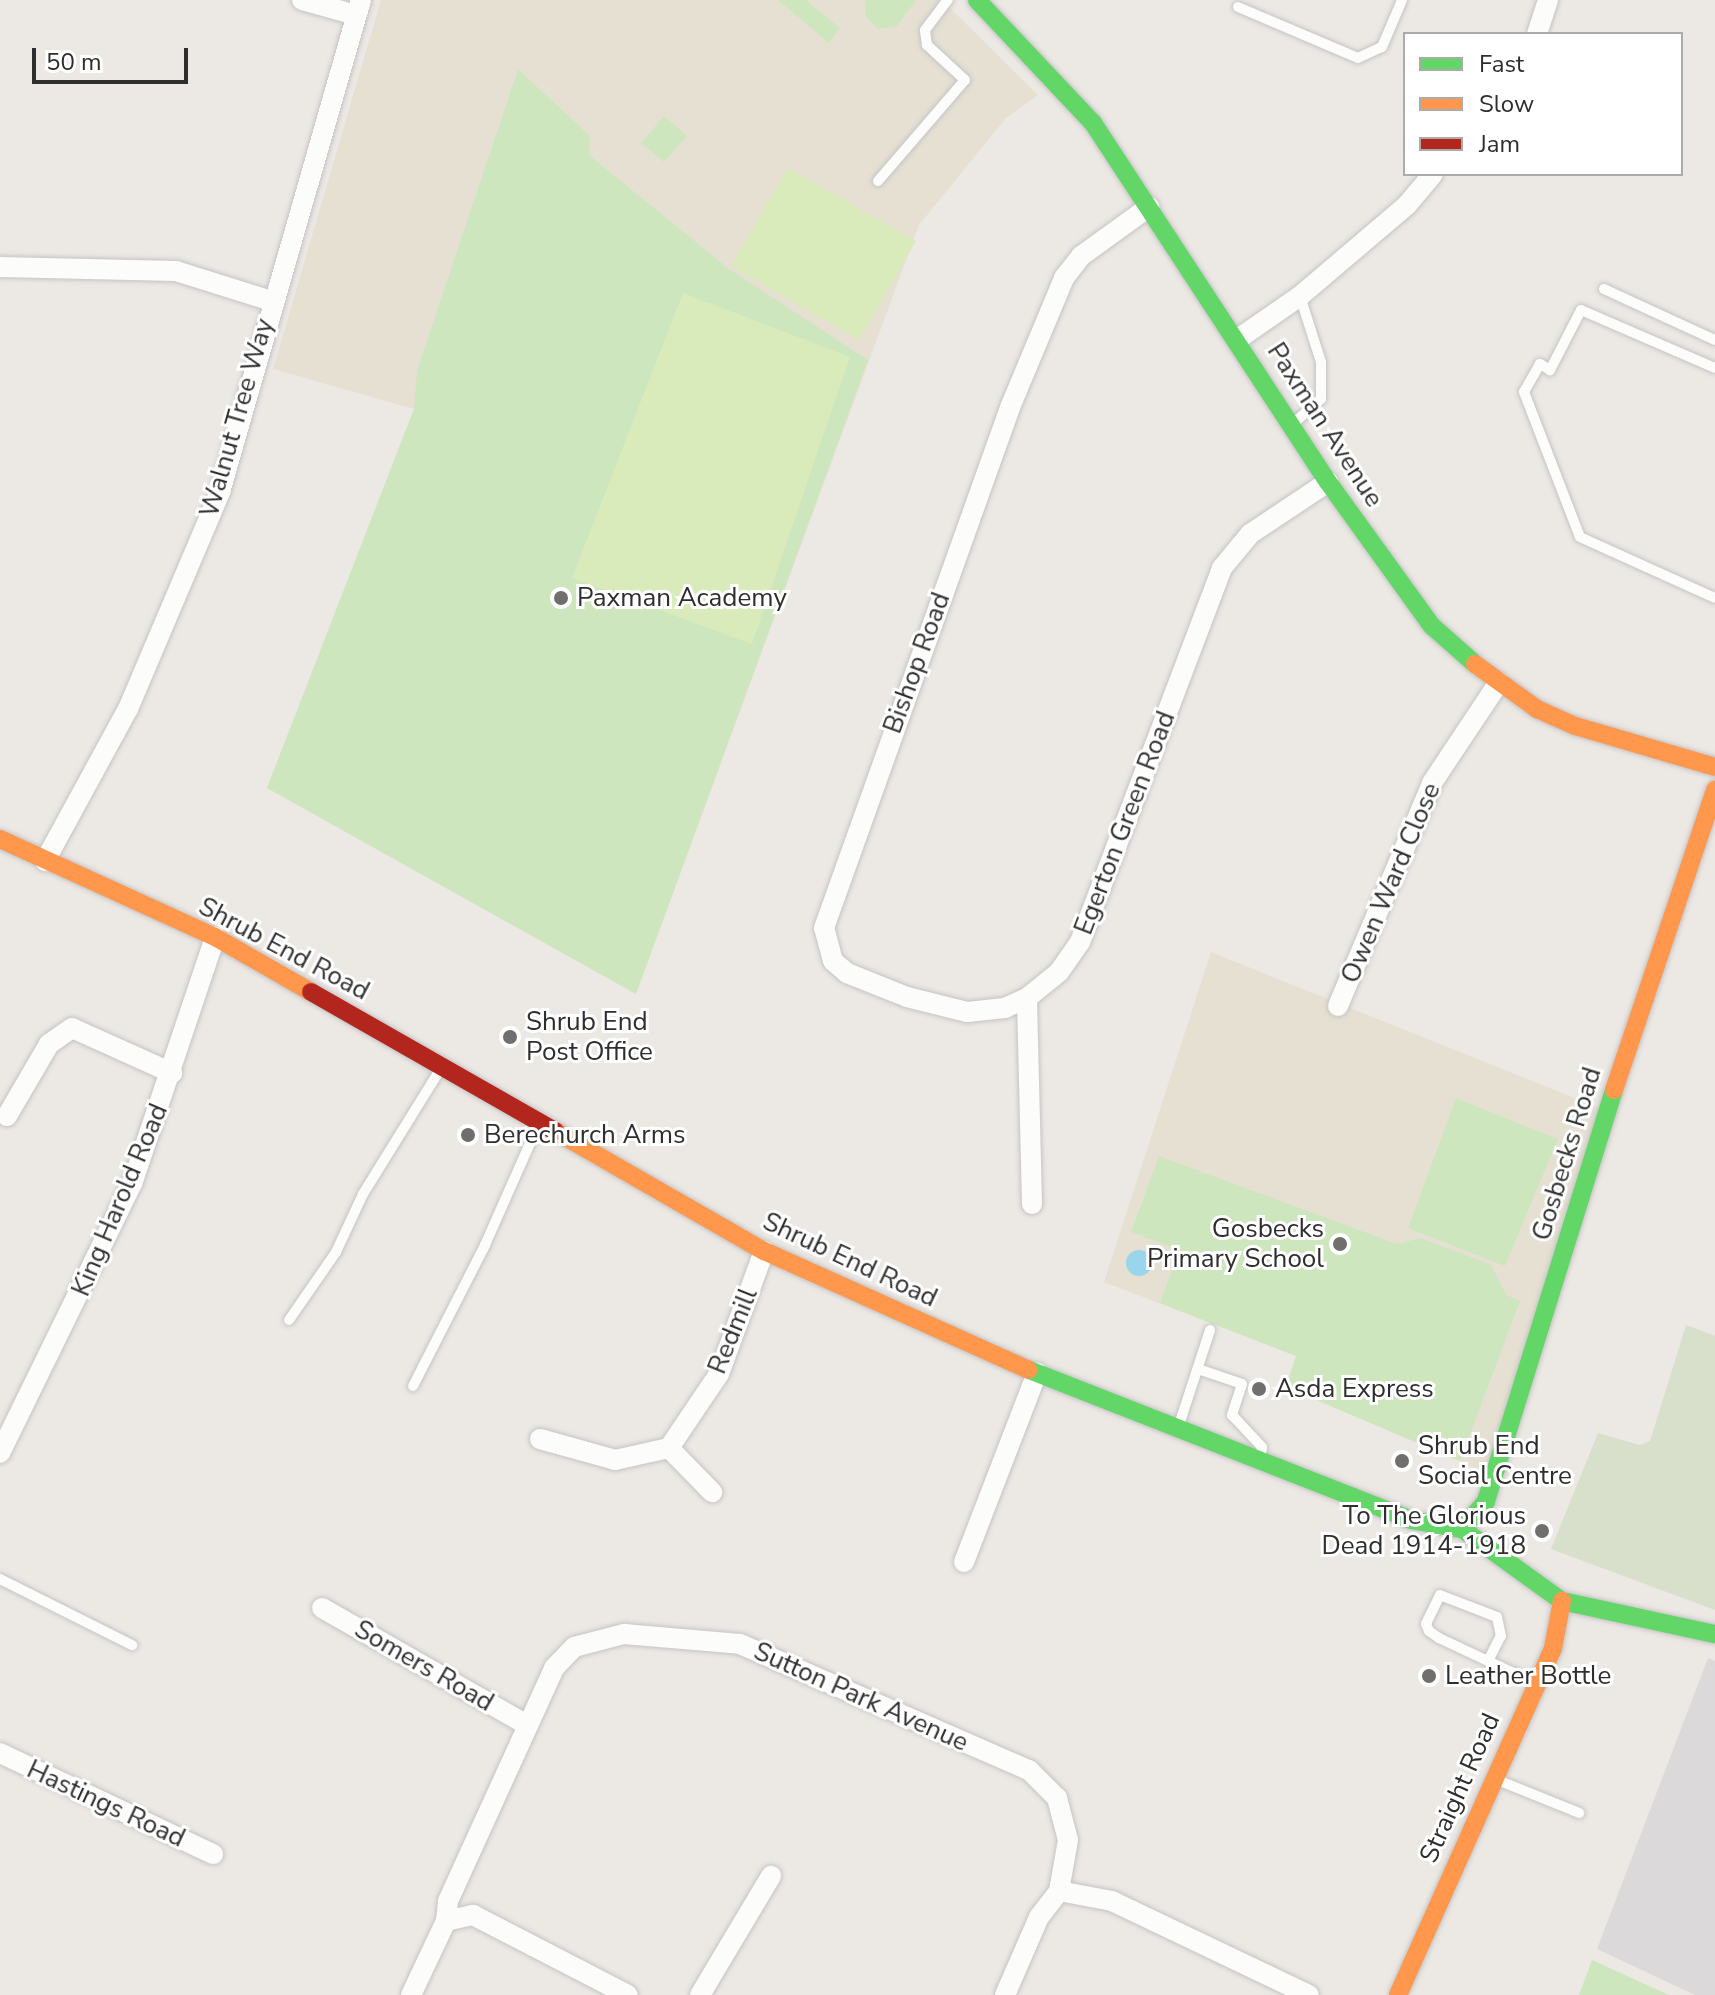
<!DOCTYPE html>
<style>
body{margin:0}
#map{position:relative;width:1715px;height:1995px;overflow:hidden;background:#ece8e4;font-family:"Nunito Sans",sans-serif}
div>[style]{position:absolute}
.industrial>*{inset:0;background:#dcd9db}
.education>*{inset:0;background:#e6e0d3}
.green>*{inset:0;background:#cee6be}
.cemetery>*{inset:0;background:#d8e0cc}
.pitch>*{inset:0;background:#d9eabb}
.water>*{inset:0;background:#99d6ec}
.round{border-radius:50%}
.roads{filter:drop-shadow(0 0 2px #c5c4c5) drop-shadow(0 0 2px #c5c4c5)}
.lane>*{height:10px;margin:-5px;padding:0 5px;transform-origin:5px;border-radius:5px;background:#fcfcfb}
.street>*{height:20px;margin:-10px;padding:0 10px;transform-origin:10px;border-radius:10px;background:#fcfcfb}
.fast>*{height:18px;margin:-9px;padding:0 9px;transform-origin:9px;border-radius:9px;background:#63d668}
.slow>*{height:18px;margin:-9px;padding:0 9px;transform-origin:9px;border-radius:9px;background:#ff974d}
.jam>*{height:18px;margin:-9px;padding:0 9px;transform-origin:9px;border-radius:9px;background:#b3261e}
.dots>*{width:22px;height:22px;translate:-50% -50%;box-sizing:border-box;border:4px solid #fff;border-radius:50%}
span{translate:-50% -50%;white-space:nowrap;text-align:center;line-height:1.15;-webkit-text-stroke:6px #fff;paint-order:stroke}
.street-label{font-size:26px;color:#2e2e2e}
.poi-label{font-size:26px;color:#2e2e2e}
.left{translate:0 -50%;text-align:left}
.right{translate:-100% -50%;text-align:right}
.legend{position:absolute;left:1403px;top:32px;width:280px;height:144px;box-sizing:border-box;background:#fff;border:2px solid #ababab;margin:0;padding:10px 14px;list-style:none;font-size:24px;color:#2e2e2e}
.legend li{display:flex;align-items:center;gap:16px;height:40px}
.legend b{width:40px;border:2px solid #ababab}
.scale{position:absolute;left:32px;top:48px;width:156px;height:36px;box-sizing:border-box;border:4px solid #2e2e2e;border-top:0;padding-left:10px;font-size:24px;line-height:28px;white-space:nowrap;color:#2e2e2e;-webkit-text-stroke:6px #fff;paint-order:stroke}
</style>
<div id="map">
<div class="industrial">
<div style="clip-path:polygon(1708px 1658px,1715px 1661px,1715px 1995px,1695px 1995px,1597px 1949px)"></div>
</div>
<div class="education">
<div style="clip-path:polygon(381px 0,942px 0,1038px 95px,1006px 118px,919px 225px,636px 994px,267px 788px,414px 409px,273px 369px)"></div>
<div style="clip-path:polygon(1211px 952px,1607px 1111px,1494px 1476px,1286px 1387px,1296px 1356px,1104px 1282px)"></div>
</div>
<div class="green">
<div style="clip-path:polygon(778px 0,806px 0,840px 28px,829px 43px)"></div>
<div style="clip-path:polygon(865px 0,916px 0,897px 26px,878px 29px,866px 17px)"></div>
<div style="clip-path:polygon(518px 69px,590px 136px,589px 155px,729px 269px,868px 360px,636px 994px,267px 788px,414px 409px,417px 371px)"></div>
<div style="clip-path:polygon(664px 116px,687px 136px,664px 162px,641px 143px)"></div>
<div style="clip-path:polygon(1456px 1098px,1558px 1139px,1505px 1266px,1408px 1228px)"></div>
<div style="clip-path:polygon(1159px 1156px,1397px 1244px,1421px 1238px,1491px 1265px,1506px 1295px,1520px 1301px,1460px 1461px,1286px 1387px,1296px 1356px,1160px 1303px,1179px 1250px,1131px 1232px)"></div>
<div style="clip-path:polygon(1592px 1960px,1669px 1995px,1579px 1995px)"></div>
</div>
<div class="cemetery">
<div style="clip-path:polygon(1686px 1325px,1715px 1336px,1715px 1610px,1551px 1549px,1598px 1433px,1640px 1445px,1650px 1441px)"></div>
</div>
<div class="pitch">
<div style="clip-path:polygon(788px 168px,916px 241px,859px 340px,731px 266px)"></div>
<div style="clip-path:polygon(683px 293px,850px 357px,752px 644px,572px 578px)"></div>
</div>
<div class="water">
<div class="round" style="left:1126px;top:1250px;width:26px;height:26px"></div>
</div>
<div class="roads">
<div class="lane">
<div style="left:1238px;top:7px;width:130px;rotate:23deg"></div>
<div style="left:1358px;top:58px;width:26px;rotate:-25deg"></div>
<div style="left:1382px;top:47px;width:51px;rotate:-66.9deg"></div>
<div style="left:878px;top:181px;width:133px;rotate:-49.3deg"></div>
<div style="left:965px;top:80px;width:52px;rotate:-137.4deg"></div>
<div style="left:927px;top:45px;width:15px;rotate:-98deg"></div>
<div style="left:925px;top:30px;width:38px;rotate:-53deg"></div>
<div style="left:1604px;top:289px;width:122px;rotate:24.7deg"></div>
<div style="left:1715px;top:368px;width:146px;rotate:-156.6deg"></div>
<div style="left:1581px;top:310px;width:68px;rotate:117.3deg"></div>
<div style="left:1550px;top:370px;width:12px;rotate:-149deg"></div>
<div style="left:1540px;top:364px;width:32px;rotate:120deg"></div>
<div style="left:1524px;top:392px;width:155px;rotate:68.9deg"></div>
<div style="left:1580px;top:537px;width:148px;rotate:24.3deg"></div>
<div style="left:1294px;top:423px;width:36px;rotate:-42deg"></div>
<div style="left:1321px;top:399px;width:37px;rotate:-90deg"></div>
<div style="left:1321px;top:362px;width:69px;rotate:-107.7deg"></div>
<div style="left:289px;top:1320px;width:83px;rotate:-55.3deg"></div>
<div style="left:336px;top:1252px;width:64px;rotate:-65deg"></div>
<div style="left:363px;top:1194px;width:146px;rotate:-58.2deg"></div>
<div style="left:1198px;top:1369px;width:46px;rotate:18.8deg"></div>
<div style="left:1242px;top:1384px;width:33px;rotate:108deg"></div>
<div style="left:1232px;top:1415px;width:44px;rotate:46.8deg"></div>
<div style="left:1262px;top:1447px;width:14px;rotate:98deg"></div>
<div style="left:413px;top:1386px;width:158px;rotate:-62.9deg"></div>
<div style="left:485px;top:1245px;width:133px;rotate:-66.1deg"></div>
<div style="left:1178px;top:1428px;width:103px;rotate:-71.9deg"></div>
<div style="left:0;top:1579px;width:148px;rotate:26.6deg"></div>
<div style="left:1488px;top:1661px;width:28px;rotate:-63deg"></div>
<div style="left:1501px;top:1636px;width:19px;rotate:-102deg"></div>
<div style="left:1497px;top:1617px;width:61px;rotate:-158.9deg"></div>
<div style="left:1440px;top:1595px;width:32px;rotate:116deg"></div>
<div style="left:1426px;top:1624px;width:8px;rotate:67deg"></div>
<div style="left:1429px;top:1631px;width:12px;rotate:35deg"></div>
<div style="left:1439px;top:1638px;width:54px;rotate:25.1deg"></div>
<div style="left:1488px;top:1661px;width:29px;rotate:25deg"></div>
<div style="left:1514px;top:1673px;width:22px;rotate:22deg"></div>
<div style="left:1495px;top:1779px;width:91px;rotate:22deg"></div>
</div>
<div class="street">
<div style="left:302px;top:0;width:56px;rotate:15.5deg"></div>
<div style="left:1537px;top:34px;width:36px;rotate:-72deg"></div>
<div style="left:0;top:267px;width:176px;rotate:1.3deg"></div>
<div style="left:176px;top:271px;width:100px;rotate:17.5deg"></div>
<div style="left:1238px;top:339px;width:75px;rotate:-34.7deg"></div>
<div style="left:1300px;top:296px;width:140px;rotate:-40.4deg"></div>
<div style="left:1407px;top:205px;width:40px;rotate:-50deg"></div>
<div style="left:45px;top:861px;width:173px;rotate:-61.4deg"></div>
<div style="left:128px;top:709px;width:236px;rotate:-67deg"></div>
<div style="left:220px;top:492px;width:512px;rotate:-74.01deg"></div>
<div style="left:1027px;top:998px;width:24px;rotate:156deg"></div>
<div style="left:1005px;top:1008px;width:38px;rotate:174deg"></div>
<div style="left:967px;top:1012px;width:62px;rotate:-166deg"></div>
<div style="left:907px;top:997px;width:65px;rotate:-158.2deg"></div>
<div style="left:847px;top:973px;width:18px;rotate:-139deg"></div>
<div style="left:833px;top:961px;width:34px;rotate:-105deg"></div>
<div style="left:824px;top:928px;width:555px;rotate:-70.33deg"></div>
<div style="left:1011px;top:405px;width:138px;rotate:-67.3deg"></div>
<div style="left:1064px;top:278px;width:28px;rotate:-52deg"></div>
<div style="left:1081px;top:256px;width:84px;rotate:-35.8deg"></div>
<div style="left:1338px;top:1006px;width:242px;rotate:-67.1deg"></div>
<div style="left:1432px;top:783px;width:121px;rotate:-56.4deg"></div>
<div style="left:7px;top:1116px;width:83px;rotate:-59.7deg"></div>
<div style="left:49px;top:1044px;width:28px;rotate:-35deg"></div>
<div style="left:72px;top:1028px;width:110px;rotate:24.2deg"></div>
<div style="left:1032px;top:1204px;width:206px;rotate:-91.4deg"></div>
<div style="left:1027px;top:998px;width:41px;rotate:-39.1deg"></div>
<div style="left:1059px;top:972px;width:37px;rotate:-55deg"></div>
<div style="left:1080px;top:942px;width:400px;rotate:-69.2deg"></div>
<div style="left:1222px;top:568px;width:44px;rotate:-50.5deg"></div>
<div style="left:1250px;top:534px;width:94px;rotate:-33.7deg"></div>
<div style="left:540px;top:1439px;width:78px;rotate:15.6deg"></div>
<div style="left:615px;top:1460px;width:55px;rotate:-12.5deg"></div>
<div style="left:669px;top:1448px;width:89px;rotate:-56deg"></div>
<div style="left:719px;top:1374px;width:131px;rotate:-69.9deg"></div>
<div style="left:669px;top:1448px;width:62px;rotate:45.7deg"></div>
<div style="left:0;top:1453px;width:300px;rotate:-63.9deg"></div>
<div style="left:132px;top:1184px;width:261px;rotate:-71.4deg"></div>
<div style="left:964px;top:1562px;width:203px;rotate:-68.9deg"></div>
<div style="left:322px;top:1608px;width:234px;rotate:29.7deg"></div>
<div style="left:0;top:1753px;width:236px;rotate:25.4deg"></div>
<div style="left:446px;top:1921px;width:20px;rotate:-84deg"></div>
<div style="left:448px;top:1901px;width:256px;rotate:-65.5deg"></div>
<div style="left:554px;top:1668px;width:29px;rotate:-46deg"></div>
<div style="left:574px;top:1647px;width:52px;rotate:-14.6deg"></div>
<div style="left:624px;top:1634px;width:116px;rotate:4.9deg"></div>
<div style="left:740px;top:1644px;width:315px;rotate:23.6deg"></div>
<div style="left:1029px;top:1770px;width:40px;rotate:45deg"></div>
<div style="left:1057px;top:1798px;width:43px;rotate:75.3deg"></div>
<div style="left:1068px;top:1840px;width:52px;rotate:100deg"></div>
<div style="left:411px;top:1995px;width:82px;rotate:-64.7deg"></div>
<div style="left:446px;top:1921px;width:28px;rotate:-13deg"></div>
<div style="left:473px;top:1915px;width:174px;rotate:27.3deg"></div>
<div style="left:700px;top:1995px;width:139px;rotate:-59.2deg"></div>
<div style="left:1005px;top:1995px;width:85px;rotate:-66.4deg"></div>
<div style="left:1039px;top:1917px;width:33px;rotate:-52deg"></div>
<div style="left:1059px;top:1891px;width:54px;rotate:10.7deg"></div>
<div style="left:1112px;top:1901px;width:218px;rotate:25.5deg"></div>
</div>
<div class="fast">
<div style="left:977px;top:0;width:169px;rotate:46.7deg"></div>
<div style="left:1093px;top:123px;width:429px;rotate:56.8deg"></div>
<div style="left:1328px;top:482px;width:178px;rotate:54.2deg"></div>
<div style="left:1432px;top:626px;width:57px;rotate:41.5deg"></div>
<div style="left:1029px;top:1370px;width:410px;rotate:21.4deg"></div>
<div style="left:1411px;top:1520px;width:52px;rotate:10deg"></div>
<div style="left:1462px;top:1529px;width:123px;rotate:35.8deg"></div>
<div style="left:1562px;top:1601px;width:157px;rotate:12.2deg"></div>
<div style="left:1462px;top:1529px;width:37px;rotate:-49deg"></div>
<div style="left:1486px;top:1501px;width:430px;rotate:-72.7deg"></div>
</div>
<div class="slow">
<div style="left:1475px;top:664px;width:77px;rotate:36deg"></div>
<div style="left:1537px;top:709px;width:42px;rotate:24.1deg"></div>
<div style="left:1575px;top:726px;width:146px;rotate:16.3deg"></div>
<div style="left:0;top:839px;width:236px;rotate:24.5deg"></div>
<div style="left:215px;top:937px;width:111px;rotate:29.8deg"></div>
<div style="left:1614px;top:1090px;width:317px;rotate:-71.4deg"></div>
<div style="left:555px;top:1131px;width:241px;rotate:29.9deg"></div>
<div style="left:764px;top:1251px;width:290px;rotate:24.2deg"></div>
<div style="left:1398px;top:1995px;width:380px;rotate:-65.9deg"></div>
<div style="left:1553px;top:1648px;width:48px;rotate:-79.2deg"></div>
</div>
<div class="jam">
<div style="left:311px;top:992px;width:281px;rotate:29.7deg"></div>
</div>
</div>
<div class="dots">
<div style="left:561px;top:598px;background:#706f6e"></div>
<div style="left:510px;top:1037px;background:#706f6e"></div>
<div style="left:468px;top:1135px;background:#706f6e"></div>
<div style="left:1340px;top:1244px;background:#706f6e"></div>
<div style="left:1259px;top:1389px;background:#706f6e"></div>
<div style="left:1402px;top:1461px;background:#706f6e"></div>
<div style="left:1542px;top:1531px;background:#706f6e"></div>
<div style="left:1429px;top:1676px;background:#706f6e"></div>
</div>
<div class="street-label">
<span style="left:237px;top:418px;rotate:-74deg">Walnut Tree Way</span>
<span style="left:1325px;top:425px;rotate:57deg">Paxman Avenue</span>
<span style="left:917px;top:663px;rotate:-70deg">Bishop Road</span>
<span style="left:1125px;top:823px;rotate:-69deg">Egerton Green Road</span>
<span style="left:1391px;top:883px;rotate:-67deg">Owen Ward Close</span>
<span style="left:284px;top:949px;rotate:28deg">Shrub End Road</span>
<span style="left:1567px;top:1154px;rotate:-73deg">Gosbecks Road</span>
<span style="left:120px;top:1200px;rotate:-67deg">King Harold Road</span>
<span style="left:850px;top:1260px;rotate:25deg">Shrub End Road</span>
<span style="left:733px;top:1331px;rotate:-68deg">Redmill</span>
<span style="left:424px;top:1666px;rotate:30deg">Somers Road</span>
<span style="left:861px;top:1697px;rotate:24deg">Sutton Park Avenue</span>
<span style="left:1460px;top:1788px;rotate:-66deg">Straight Road</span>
<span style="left:106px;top:1804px;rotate:25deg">Hastings Road</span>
</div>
<div class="poi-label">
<span class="left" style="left:577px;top:598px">Paxman Academy</span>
<span class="left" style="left:526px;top:1037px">Shrub End<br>Post Office</span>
<span class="left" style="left:484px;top:1135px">Berechurch Arms</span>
<span class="right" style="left:1324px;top:1244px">Gosbecks<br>Primary School</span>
<span class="left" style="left:1275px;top:1389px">Asda Express</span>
<span class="left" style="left:1418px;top:1461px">Shrub End<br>Social Centre</span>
<span class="right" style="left:1526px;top:1531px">To The Glorious<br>Dead 1914-1918</span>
<span class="left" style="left:1445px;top:1676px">Leather Bottle</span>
</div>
<ul class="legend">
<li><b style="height:10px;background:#63d668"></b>Fast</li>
<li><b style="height:10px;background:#ff974d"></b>Slow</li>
<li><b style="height:10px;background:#b3261e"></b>Jam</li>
</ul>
<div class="scale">50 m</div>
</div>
